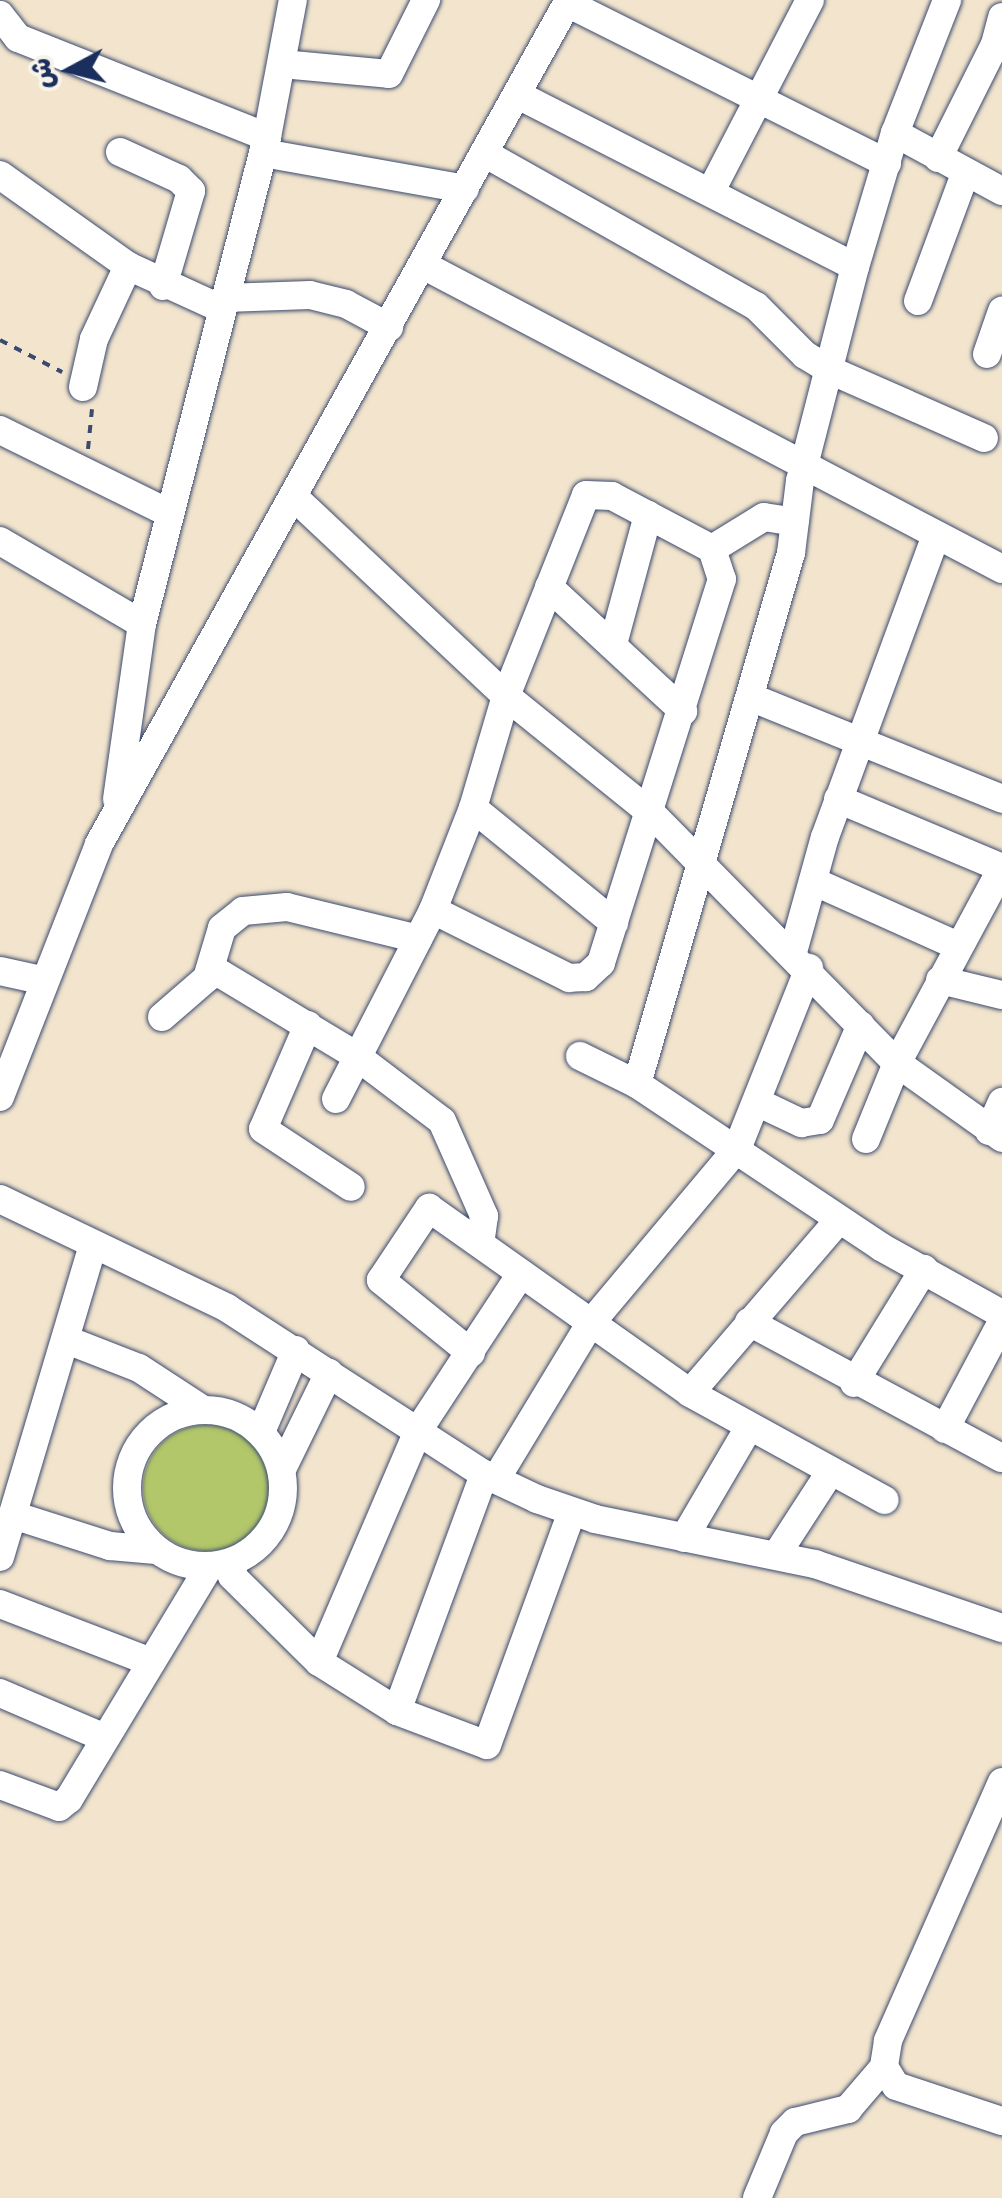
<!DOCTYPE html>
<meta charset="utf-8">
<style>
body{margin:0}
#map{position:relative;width:1002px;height:2198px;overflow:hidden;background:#f3e5cd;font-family:Mali,"Playpen Sans Arabic",sans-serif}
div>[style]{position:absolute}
.green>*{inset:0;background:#b2c66a}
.round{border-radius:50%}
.path>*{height:4px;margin-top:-2px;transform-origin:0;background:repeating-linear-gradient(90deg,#3b4a6f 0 8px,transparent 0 16px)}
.roads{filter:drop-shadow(0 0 2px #3b4a6f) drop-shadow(0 0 2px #3b4a6f)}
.minor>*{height:28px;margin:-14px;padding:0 14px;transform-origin:14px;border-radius:14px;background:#fff}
.minor>.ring{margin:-14px;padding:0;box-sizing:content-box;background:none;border:28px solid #fff;border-radius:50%}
span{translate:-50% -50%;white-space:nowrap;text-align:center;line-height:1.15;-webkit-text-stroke:8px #f7f3e8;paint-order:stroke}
.north{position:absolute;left:20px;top:20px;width:100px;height:100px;-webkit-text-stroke:8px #f7f3e8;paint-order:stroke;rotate:263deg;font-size:28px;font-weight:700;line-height:40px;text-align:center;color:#1b2f5e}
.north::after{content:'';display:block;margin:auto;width:35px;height:45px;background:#1b2f5e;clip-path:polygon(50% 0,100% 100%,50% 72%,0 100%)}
</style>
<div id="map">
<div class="green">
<div class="round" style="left:143px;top:1425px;width:126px;height:126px"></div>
</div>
<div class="path">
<div style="left:0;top:340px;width:70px;rotate:27.3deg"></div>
<div style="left:88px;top:449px;width:40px;rotate:-84.3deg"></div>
</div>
<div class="roads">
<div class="minor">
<div style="left:567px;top:3px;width:358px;rotate:26.6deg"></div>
<div style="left:0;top:15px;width:29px;rotate:52deg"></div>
<div style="left:18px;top:38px;width:268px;rotate:21.7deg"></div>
<div style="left:282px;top:64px;width:107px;rotate:5.3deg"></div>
<div style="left:389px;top:74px;width:83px;rotate:-63.4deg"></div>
<div style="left:518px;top:95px;width:378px;rotate:27deg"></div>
<div style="left:895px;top:133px;width:122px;rotate:28.5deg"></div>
<div style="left:120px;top:152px;width:65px;rotate:24.6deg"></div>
<div style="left:179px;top:179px;width:17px;rotate:45deg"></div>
<div style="left:191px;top:191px;width:99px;rotate:106.4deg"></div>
<div style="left:263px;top:153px;width:205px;rotate:10.1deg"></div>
<div style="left:484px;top:153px;width:312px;rotate:29.4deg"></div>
<div style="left:756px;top:306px;width:69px;rotate:45deg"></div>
<div style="left:805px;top:355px;width:31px;rotate:31deg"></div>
<div style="left:832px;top:371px;width:166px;rotate:23.8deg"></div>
<div style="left:938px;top:158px;width:127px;rotate:-63.4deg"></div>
<div style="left:995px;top:44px;width:28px;rotate:-75deg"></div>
<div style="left:0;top:175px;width:157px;rotate:35.4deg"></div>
<div style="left:128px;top:266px;width:103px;rotate:24.6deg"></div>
<div style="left:711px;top:191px;width:215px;rotate:-62.6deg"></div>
<div style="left:423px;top:265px;width:654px;rotate:27.7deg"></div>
<div style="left:225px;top:298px;width:85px;rotate:-2deg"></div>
<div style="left:310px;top:295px;width:37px;rotate:14deg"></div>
<div style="left:346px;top:304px;width:49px;rotate:28.1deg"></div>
<div style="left:918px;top:301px;width:135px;rotate:-69.7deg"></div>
<div style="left:987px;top:354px;width:46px;rotate:-70.8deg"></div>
<div style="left:83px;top:387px;width:49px;rotate:-77.1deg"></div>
<div style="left:94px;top:339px;width:81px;rotate:-65deg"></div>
<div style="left:0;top:430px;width:188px;rotate:26.2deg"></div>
<div style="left:295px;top:498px;width:289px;rotate:43.2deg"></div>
<div style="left:506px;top:696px;width:186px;rotate:38.9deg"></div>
<div style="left:651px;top:813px;width:351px;rotate:45.5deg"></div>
<div style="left:897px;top:1063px;width:129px;rotate:35.5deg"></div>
<div style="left:0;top:541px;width:164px;rotate:30.3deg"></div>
<div style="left:712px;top:549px;width:61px;rotate:-31.6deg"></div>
<div style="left:764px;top:517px;width:31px;rotate:9deg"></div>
<div style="left:549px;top:587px;width:183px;rotate:42.8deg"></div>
<div style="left:613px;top:644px;width:134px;rotate:-74.8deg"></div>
<div style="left:750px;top:697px;width:272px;rotate:22deg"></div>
<div style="left:117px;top:799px;width:177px;rotate:-81.9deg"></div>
<div style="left:142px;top:624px;width:503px;rotate:-75.6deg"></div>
<div style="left:267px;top:137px;width:139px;rotate:-79.3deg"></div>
<div style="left:838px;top:799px;width:178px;rotate:22.8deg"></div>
<div style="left:473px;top:808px;width:182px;rotate:39.2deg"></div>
<div style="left:815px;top:882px;width:157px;rotate:24.1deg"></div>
<div style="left:793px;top:952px;width:119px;rotate:-74.5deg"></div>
<div style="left:825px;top:837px;width:319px;rotate:-69.8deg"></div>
<div style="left:211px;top:968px;width:168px;rotate:31.1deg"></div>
<div style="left:355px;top:1055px;width:109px;rotate:37.2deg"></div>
<div style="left:442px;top:1121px;width:104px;rotate:66.1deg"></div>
<div style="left:484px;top:1216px;width:27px;rotate:98deg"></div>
<div style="left:0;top:971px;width:42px;rotate:12.4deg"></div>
<div style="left:940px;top:980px;width:64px;rotate:13.6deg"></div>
<div style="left:162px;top:1017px;width:60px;rotate:-40.9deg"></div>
<div style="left:207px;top:978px;width:52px;rotate:-73.3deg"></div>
<div style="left:222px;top:928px;width:27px;rotate:-39deg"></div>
<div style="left:243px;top:911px;width:44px;rotate:-5.2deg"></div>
<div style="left:287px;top:907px;width:135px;rotate:13.7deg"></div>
<div style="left:308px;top:1025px;width:113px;rotate:113.4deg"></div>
<div style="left:263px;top:1129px;width:105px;rotate:33.4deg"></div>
<div style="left:580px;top:1056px;width:64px;rotate:26.2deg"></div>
<div style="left:637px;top:1084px;width:293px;rotate:33.7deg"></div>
<div style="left:881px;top:1247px;width:138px;rotate:29deg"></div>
<div style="left:637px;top:1084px;width:553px;rotate:-73.83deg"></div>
<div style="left:791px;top:553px;width:73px;rotate:-82.9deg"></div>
<div style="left:800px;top:481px;width:221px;rotate:-75.6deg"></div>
<div style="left:855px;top:267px;width:140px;rotate:-73.4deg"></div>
<div style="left:895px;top:133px;width:143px;rotate:-68.6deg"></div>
<div style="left:0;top:1097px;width:272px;rotate:-68.6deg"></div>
<div style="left:99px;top:844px;width:966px;rotate:-60.89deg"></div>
<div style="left:336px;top:1099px;width:212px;rotate:-62.8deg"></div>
<div style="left:433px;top:910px;width:110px;rotate:-68.6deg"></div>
<div style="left:473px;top:808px;width:117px;rotate:-73.6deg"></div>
<div style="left:506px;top:696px;width:216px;rotate:-68.3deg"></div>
<div style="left:586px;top:495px;width:26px;rotate:2deg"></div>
<div style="left:612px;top:496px;width:113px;rotate:27.9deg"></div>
<div style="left:712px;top:549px;width:32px;rotate:72deg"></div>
<div style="left:722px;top:579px;width:403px;rotate:107.5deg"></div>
<div style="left:601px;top:963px;width:21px;rotate:137deg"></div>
<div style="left:586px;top:977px;width:17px;rotate:177deg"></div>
<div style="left:569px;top:978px;width:152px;rotate:-153.4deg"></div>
<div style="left:759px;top:1103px;width:47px;rotate:25.5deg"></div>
<div style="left:801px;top:1123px;width:19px;rotate:-9deg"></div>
<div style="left:820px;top:1120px;width:103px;rotate:-66.7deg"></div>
<div style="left:989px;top:1131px;width:32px;rotate:-66deg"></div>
<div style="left:866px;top:1139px;width:82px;rotate:-67.8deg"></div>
<div style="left:897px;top:1063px;width:221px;rotate:-61.7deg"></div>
<div style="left:0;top:1199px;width:252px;rotate:25.6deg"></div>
<div style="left:227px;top:1308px;width:306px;rotate:32.9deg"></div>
<div style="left:484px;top:1474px;width:59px;rotate:25.3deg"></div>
<div style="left:537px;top:1499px;width:61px;rotate:19deg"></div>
<div style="left:595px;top:1519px;width:225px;rotate:11.6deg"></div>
<div style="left:815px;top:1564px;width:198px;rotate:18.9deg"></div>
<div style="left:749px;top:1322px;width:287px;rotate:28.3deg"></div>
<div style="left:67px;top:1340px;width:77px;rotate:21.3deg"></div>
<div style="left:139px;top:1368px;width:75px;rotate:33.1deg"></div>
<div style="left:471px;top:1353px;width:116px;rotate:-141deg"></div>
<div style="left:381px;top:1280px;width:87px;rotate:-56.3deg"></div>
<div style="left:429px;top:1208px;width:320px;rotate:35.3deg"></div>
<div style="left:690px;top:1393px;width:222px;rotate:28.8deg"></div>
<div style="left:854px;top:1383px;width:134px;rotate:-58.4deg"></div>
<div style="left:690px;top:1393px;width:228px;rotate:-49.3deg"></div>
<div class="ring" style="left:127px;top:1410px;width:128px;height:128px"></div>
<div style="left:945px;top:1429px;width:121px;rotate:-62deg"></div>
<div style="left:261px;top:1432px;width:89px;rotate:-66.9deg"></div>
<div style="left:282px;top:1469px;width:107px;rotate:-63.9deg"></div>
<div style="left:496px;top:1479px;width:181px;rotate:-58.8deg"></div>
<div style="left:590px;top:1324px;width:229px;rotate:-50deg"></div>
<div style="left:737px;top:1149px;width:195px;rotate:-68.3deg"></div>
<div style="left:16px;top:1516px;width:99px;rotate:17.7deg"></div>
<div style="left:110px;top:1546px;width:46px;rotate:5deg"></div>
<div style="left:684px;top:1538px;width:129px;rotate:-59.6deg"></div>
<div style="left:777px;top:1554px;width:99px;rotate:-57deg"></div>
<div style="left:0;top:1557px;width:326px;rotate:-73.4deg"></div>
<div style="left:234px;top:1561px;width:15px;rotate:98deg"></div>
<div style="left:232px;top:1576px;width:122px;rotate:44.7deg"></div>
<div style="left:319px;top:1662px;width:92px;rotate:32.1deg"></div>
<div style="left:397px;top:1711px;width:96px;rotate:20.7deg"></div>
<div style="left:487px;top:1745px;width:248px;rotate:-70deg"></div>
<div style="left:0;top:1604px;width:162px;rotate:21deg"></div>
<div style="left:319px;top:1662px;width:254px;rotate:-66.8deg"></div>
<div style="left:419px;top:1429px;width:186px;rotate:-56.7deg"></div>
<div style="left:0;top:1693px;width:114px;rotate:23.2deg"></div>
<div style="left:397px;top:1711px;width:252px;rotate:-69.8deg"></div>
<div style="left:1002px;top:1782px;width:283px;rotate:113.8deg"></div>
<div style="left:888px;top:2041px;width:26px;rotate:99deg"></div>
<div style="left:884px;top:2067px;width:22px;rotate:58deg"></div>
<div style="left:896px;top:2086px;width:112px;rotate:18.3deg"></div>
<div style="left:0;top:1785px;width:63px;rotate:20.4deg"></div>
<div style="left:59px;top:1807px;width:13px;rotate:-39deg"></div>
<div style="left:69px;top:1799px;width:271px;rotate:-58.9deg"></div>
<div style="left:757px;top:2198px;width:70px;rotate:-67.4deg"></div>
<div style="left:784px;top:2133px;width:16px;rotate:-45deg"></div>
<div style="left:795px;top:2122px;width:55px;rotate:-13.8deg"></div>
<div style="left:848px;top:2109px;width:55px;rotate:-49.4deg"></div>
</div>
</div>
<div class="north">ش</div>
</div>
